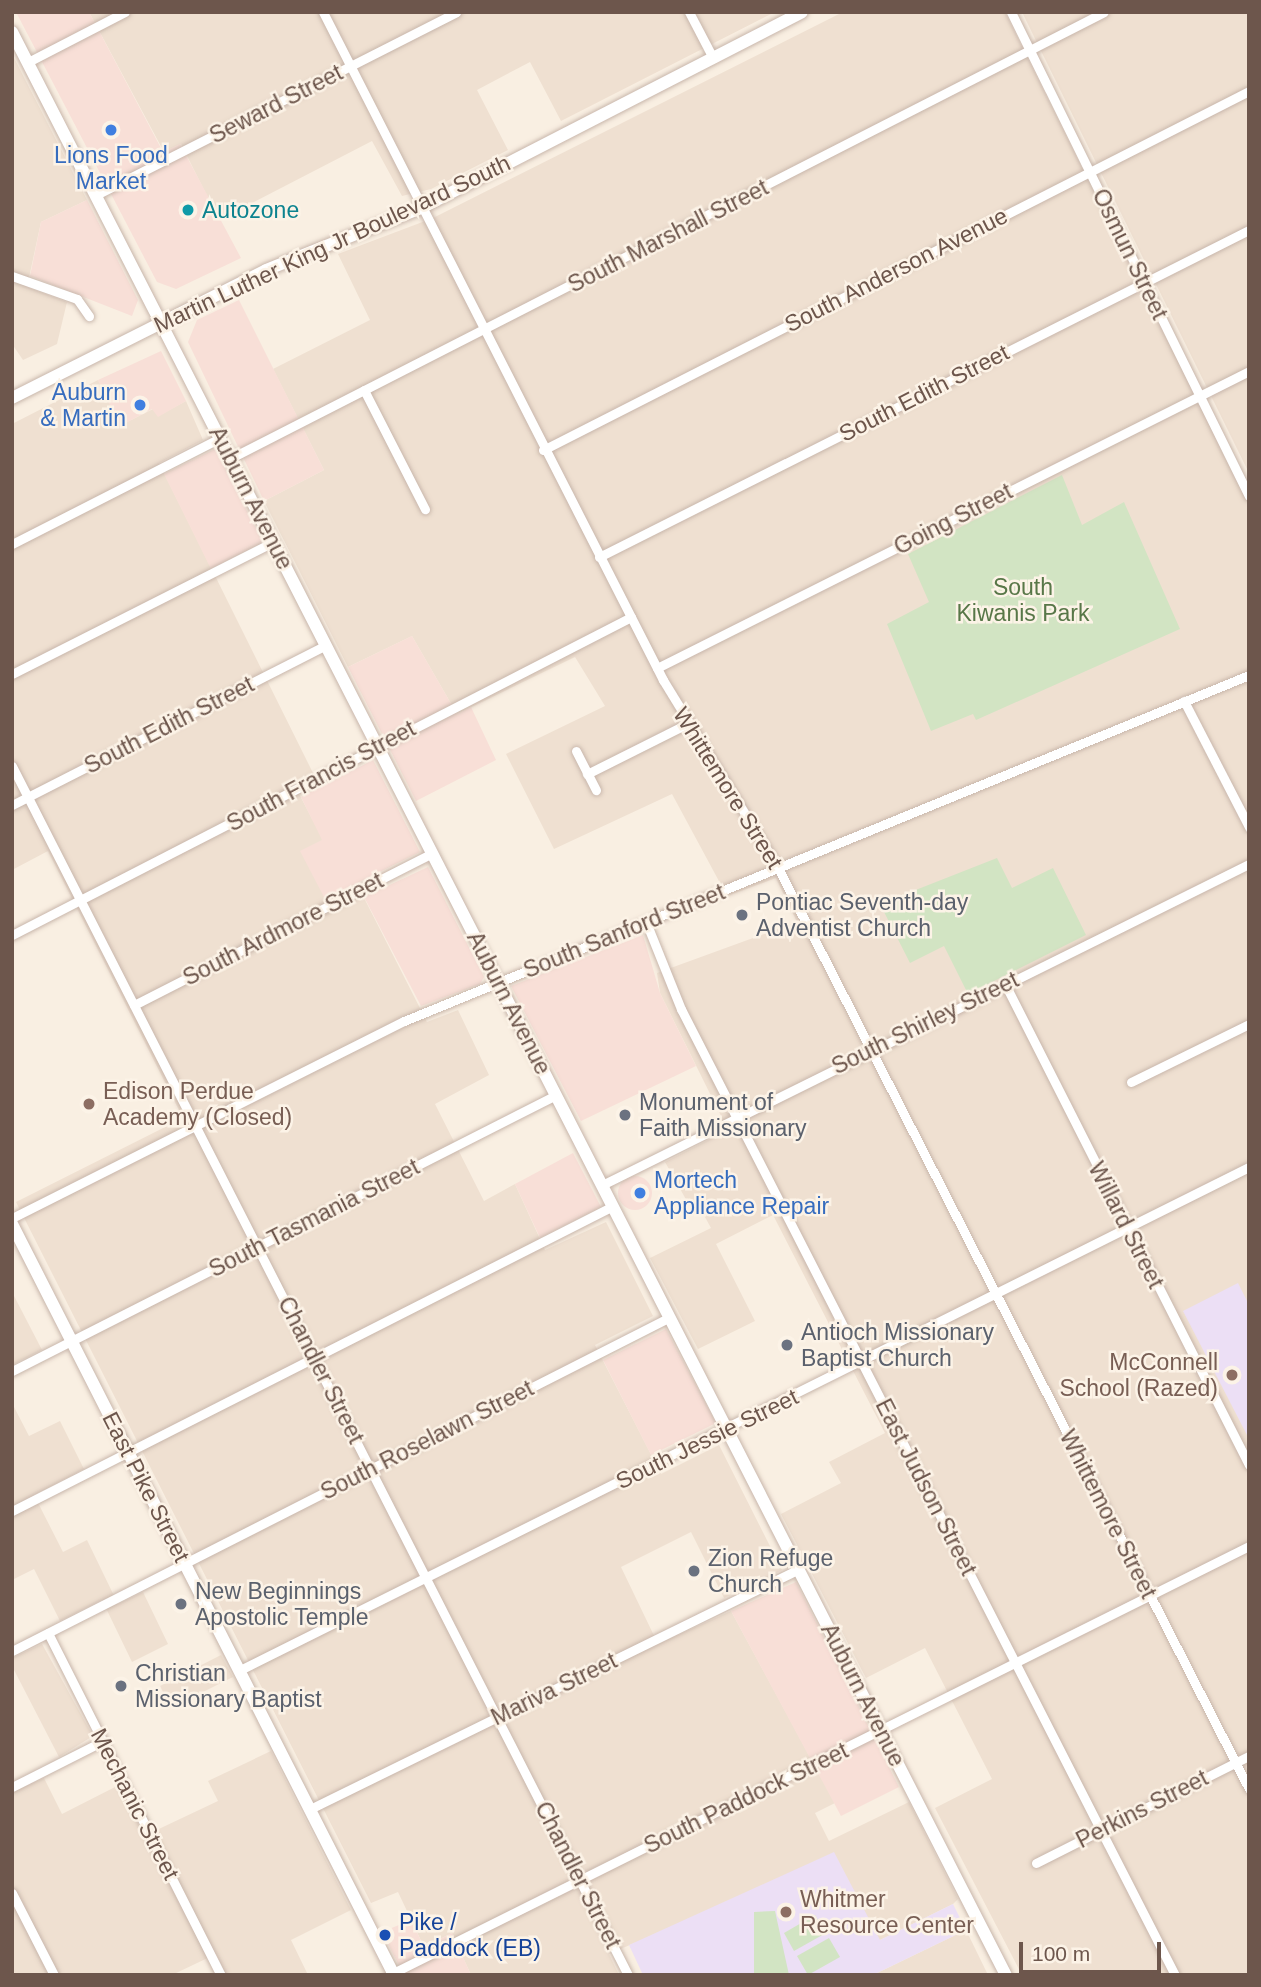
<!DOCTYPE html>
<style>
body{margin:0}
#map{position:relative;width:1261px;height:1987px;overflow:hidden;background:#f9efe2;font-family:Arial,sans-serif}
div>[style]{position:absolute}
.residential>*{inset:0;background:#efe0d1}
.commercial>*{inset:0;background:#f8dfd7}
.round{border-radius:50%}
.education>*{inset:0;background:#ecdff5}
.green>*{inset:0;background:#d2e4c3}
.roads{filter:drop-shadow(0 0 2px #c8b6ab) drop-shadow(0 0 2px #c8b6ab)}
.street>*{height:9px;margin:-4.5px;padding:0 4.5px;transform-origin:4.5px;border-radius:4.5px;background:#fff}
.secondary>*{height:12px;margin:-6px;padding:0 6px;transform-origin:6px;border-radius:6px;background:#fff}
.dots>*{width:19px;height:19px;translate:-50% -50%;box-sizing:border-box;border:4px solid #fcf3e7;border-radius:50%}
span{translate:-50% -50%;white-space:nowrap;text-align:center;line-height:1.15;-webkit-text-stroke:5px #fcf3e7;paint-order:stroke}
.street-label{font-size:23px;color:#6d564c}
.shop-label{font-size:23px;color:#366cbe}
.right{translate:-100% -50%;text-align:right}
.left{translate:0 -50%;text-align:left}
.culture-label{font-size:23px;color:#0d838f}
.park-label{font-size:23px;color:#587748}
.worship-label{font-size:23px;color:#5b616d}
.education-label{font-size:23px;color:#785e54}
.transit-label{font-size:23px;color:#164399}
.frame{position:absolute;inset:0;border:14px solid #6d564c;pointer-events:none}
.scale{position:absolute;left:1019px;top:1942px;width:142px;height:32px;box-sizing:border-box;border:4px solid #6d564c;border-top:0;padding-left:9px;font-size:21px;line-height:24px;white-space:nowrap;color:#6d564c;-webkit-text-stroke:5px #fcf3e7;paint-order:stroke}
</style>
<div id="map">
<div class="residential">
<div style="clip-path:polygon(89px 12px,775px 12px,561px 121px,530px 62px,477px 90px,508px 150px,431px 189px,402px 196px,372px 141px,219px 220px,181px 144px,164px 152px)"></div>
<div style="clip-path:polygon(843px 12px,1005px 12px,1249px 505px,1249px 1975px,1022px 1975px,935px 1808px,992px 1779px,925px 1648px,866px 1678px,781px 1514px,841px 1483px,829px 1462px,885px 1433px,773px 1215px,716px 1244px,755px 1321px,698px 1349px,650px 1258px,711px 1228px,700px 1208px,693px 1212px,665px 1162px,728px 1130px,660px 993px,657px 973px,797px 922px,776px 878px,727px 896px,672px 794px,554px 849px,506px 754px,605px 706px,575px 657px,457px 714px,412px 636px,348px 667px,264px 501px,324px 470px,273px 369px,370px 320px,338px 254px,433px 218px)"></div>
<div style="clip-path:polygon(1022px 12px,1249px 12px,1249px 473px,1044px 57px)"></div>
<div style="clip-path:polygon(12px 54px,87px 200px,41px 222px,27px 287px,67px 302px,57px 344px,23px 360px,12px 344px)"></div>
<div style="clip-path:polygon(98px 380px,121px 425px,153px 409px,158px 416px,186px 401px,203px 440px,159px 463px,313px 773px,294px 784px,323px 840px,325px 899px,357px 884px,427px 1022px,458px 1010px,489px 1075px,435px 1104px,484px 1201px,515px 1184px,545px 1250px,606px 1222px,653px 1316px,595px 1345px,661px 1474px,719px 1445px,782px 1570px,724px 1598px,691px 1532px,621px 1567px,658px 1644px,731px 1611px,835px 1803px,815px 1813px,829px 1841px,909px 1802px,958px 1899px,953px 1904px,880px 1940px,690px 1919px,609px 1954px,619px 1975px,471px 1975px,452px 1933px,424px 1947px,398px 1892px,371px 1903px,16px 1202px,183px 1118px,48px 851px,12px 870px,12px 424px)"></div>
<div style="clip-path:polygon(12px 1292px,42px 1350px,12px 1365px)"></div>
<div style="clip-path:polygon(12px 1403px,29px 1436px,60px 1421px,84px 1469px,34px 1495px,63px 1552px,87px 1540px,118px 1604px,143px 1592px,168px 1644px,132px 1662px,102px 1600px,60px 1621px,34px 1569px,12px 1580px)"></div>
<div style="clip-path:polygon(42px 1644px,93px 1736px,59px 1757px,12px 1666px,12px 1658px)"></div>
<div style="clip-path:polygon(221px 1655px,233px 1677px,171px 1708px,160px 1686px)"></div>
<div style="clip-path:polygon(271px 1751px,351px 1910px,291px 1940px,308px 1975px,226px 1975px,216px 1954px,172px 1975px,12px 1975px,12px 1792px,44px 1778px,62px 1814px,119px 1785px,144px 1836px,218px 1801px,208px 1781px)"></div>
<div style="clip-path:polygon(966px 1930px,988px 1975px,873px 1975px)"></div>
</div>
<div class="commercial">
<div style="clip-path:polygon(16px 12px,89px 12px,163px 152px,180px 144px,241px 258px,176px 289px,157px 282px)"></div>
<div style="clip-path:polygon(87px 200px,138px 300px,132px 316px,30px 276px,41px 222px)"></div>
<div style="clip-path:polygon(239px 300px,324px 470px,264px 501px,188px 342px,197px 320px)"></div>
<div style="clip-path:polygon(161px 351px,186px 401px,158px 417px,152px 409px,120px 426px,98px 380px)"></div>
<div style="clip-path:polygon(215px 449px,263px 542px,211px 569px,164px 474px)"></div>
<div style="clip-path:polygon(412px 636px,457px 714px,471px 707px,496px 760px,416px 801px,348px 667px)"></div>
<div style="clip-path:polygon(373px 760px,420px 852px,325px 899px,300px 851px,322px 840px,301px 797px)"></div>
<div style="clip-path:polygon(428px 867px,484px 977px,480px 984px,421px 1006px,364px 897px)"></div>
<div style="clip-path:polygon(643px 935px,660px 993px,696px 1066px,581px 1121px,511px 986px)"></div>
<div style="clip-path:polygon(573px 1153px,601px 1207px,540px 1238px,515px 1184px)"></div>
<div class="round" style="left:618px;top:1176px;width:34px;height:34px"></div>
<div style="clip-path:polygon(666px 1329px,716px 1423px,651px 1455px,603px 1360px)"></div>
<div style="clip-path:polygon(796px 1582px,899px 1787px,841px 1816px,731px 1611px)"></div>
<div style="clip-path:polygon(411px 1920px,424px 1947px,452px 1933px,471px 1975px,404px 1975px,382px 1932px)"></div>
</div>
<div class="education">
<div style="clip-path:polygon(1238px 1283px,1249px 1305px,1249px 1439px,1183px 1311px)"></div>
<div style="clip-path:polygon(834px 1852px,880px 1940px,953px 1904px,966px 1930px,873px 1975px,643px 1975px,629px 1945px)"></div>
</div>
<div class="green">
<div style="clip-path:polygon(1062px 475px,1082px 525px,1124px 502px,1180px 629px,976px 720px,973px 714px,931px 731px,887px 624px,929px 602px,908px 554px)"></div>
<div style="clip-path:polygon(997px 858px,1012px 888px,1053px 868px,1086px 935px,968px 994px,944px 946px,910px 963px,880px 904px)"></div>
<div style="clip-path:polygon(775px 1911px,789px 1975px,754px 1975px,754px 1912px)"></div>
<div style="clip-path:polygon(815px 1915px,826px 1933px,794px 1951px,784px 1933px)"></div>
<div style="clip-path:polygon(829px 1938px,840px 1957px,808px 1975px,797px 1956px)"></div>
</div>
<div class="roads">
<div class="street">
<div style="left:323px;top:12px;width:750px;rotate:63.02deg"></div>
<div style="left:663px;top:680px;width:220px;rotate:58.5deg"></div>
<div style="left:778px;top:868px;width:1034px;rotate:62.91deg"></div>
<div style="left:689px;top:12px;width:52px;rotate:62.4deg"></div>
<div style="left:1011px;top:12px;width:539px;rotate:63.82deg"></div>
<div style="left:28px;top:62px;width:109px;rotate:-27.3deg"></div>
<div style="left:96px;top:195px;width:404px;rotate:-26.9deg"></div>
<div style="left:12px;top:276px;width:69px;rotate:19.5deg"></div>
<div style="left:77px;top:299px;width:21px;rotate:55deg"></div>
<div style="left:364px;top:390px;width:134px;rotate:62.9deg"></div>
<div style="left:543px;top:450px;width:792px;rotate:-26.95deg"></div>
<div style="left:231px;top:458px;width:980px;rotate:-27.06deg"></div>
<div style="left:12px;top:544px;width:233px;rotate:-27deg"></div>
<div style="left:599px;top:557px;width:728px;rotate:-26.71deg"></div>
<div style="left:657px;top:668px;width:662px;rotate:-26.64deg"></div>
<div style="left:12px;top:674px;width:292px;rotate:-26.8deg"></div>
<div style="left:1184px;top:701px;width:142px;rotate:62.7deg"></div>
<div style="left:576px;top:751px;width:44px;rotate:62.9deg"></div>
<div style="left:12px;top:766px;width:1357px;rotate:63deg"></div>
<div style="left:587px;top:774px;width:112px;rotate:-26.6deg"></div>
<div style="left:12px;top:805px;width:352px;rotate:-27deg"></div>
<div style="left:646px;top:922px;width:94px;rotate:68.1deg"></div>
<div style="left:681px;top:1009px;width:1085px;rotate:62.92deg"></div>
<div style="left:12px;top:935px;width:696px;rotate:-27.19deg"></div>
<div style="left:1005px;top:984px;width:539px;rotate:63.1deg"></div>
<div style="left:134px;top:1005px;width:335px;rotate:-27deg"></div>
<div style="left:1131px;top:1082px;width:131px;rotate:-26.2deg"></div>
<div style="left:602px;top:1185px;width:722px;rotate:-26.39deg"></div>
<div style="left:12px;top:1218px;width:439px;rotate:-26.7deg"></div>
<div style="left:404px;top:1021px;width:913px;rotate:-22.27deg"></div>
<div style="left:12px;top:1371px;width:610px;rotate:-26.9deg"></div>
<div style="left:12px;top:1511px;width:674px;rotate:-26.91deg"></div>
<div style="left:48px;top:1633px;width:383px;rotate:63.2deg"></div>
<div style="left:12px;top:1651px;width:738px;rotate:-26.91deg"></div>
<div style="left:240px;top:1670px;width:1127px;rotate:-26.5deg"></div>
<div style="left:12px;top:1787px;width:102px;rotate:-26.8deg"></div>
<div style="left:310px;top:1809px;width:545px;rotate:-26.14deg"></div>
<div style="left:1036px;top:1863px;width:238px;rotate:-26.7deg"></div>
<div style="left:12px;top:1893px;width:92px;rotate:62.9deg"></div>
<div style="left:389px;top:1975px;width:961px;rotate:-26.51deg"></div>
</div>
<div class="secondary">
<div style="left:12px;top:32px;width:2182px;rotate:62.91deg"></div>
<div style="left:12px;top:398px;width:284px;rotate:-26.7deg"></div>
<div style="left:266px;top:270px;width:167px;rotate:-21.8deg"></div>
<div style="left:421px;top:208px;width:428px;rotate:-27.2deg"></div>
<div style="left:12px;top:1224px;width:843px;rotate:63.04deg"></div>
</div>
</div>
<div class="dots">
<div style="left:111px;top:130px;background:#3f7fe0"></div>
<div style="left:188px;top:210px;background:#0f9aa8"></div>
<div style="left:140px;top:405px;background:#3f7fe0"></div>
<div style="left:742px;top:915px;background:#6b7280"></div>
<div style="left:89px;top:1104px;background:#8d6e63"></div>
<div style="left:625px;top:1115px;background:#6b7280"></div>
<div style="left:640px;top:1193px;background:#3f7fe0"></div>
<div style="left:787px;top:1345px;background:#6b7280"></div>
<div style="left:1232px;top:1375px;background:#8d6e63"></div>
<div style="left:694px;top:1571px;background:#6b7280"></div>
<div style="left:181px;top:1604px;background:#6b7280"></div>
<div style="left:121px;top:1686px;background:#6b7280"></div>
<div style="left:786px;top:1912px;background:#8d6e63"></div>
<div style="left:385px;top:1935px;background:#1a4fb4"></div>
</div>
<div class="street-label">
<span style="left:276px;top:104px;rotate:-27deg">Seward Street</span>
<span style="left:668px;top:236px;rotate:-27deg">South Marshall Street</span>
<span style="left:332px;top:244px;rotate:-25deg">Martin Luther King Jr Boulevard South</span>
<span style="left:1130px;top:254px;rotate:64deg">Osmun Street</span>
<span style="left:896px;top:270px;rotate:-27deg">South Anderson Avenue</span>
<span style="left:924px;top:393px;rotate:-27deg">South Edith Street</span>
<span style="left:251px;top:498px;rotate:63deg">Auburn Avenue</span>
<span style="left:953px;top:519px;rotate:-27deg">Going Street</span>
<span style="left:169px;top:725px;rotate:-27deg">South Edith Street</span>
<span style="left:321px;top:776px;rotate:-28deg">South Francis Street</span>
<span style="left:728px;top:788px;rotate:58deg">Whittemore Street</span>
<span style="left:283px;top:929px;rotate:-27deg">South Ardmore Street</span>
<span style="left:624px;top:931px;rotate:-22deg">South Sanford Street</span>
<span style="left:509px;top:1003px;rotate:63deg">Auburn Avenue</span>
<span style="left:925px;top:1023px;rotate:-26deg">South Shirley Street</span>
<span style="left:314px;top:1218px;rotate:-27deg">South Tasmania Street</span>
<span style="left:1126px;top:1225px;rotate:63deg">Willard Street</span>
<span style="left:321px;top:1370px;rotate:63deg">Chandler Street</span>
<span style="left:707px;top:1439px;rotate:-26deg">South Jessie Street</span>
<span style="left:427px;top:1440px;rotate:-27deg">South Roselawn Street</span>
<span style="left:146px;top:1487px;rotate:63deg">East Pike Street</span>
<span style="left:926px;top:1487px;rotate:63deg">East Judson Street</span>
<span style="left:1108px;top:1514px;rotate:63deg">Whittemore Street</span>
<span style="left:554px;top:1689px;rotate:-26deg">Mariva Street</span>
<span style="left:863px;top:1695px;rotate:63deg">Auburn Avenue</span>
<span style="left:746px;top:1798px;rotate:-26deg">South Paddock Street</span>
<span style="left:135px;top:1804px;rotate:63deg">Mechanic Street</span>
<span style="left:1142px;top:1809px;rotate:-27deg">Perkins Street</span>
<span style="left:578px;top:1875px;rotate:63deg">Chandler Street</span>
</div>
<div class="shop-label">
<span style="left:111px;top:168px">Lions Food<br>Market</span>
<span class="right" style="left:126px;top:405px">Auburn<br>&amp; Martin</span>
<span class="left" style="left:654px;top:1193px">Mortech<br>Appliance Repair</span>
</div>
<div class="culture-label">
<span class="left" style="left:202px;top:210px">Autozone</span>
</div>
<div class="park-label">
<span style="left:1023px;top:600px">South<br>Kiwanis Park</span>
</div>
<div class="worship-label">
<span class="left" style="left:756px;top:915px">Pontiac Seventh-day<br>Adventist Church</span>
<span class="left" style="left:639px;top:1115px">Monument of<br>Faith Missionary</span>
<span class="left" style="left:801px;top:1345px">Antioch Missionary<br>Baptist Church</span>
<span class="left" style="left:708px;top:1571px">Zion Refuge<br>Church</span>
<span class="left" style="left:195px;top:1604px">New Beginnings<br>Apostolic Temple</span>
<span class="left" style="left:135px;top:1686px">Christian<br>Missionary Baptist</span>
</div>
<div class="education-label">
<span class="left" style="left:103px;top:1104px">Edison Perdue<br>Academy (Closed)</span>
<span class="right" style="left:1218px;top:1375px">McConnell<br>School (Razed)</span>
<span class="left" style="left:800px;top:1912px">Whitmer<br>Resource Center</span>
</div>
<div class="transit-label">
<span class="left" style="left:399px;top:1935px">Pike /<br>Paddock (EB)</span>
</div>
<div class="frame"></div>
<div class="scale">100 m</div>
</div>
